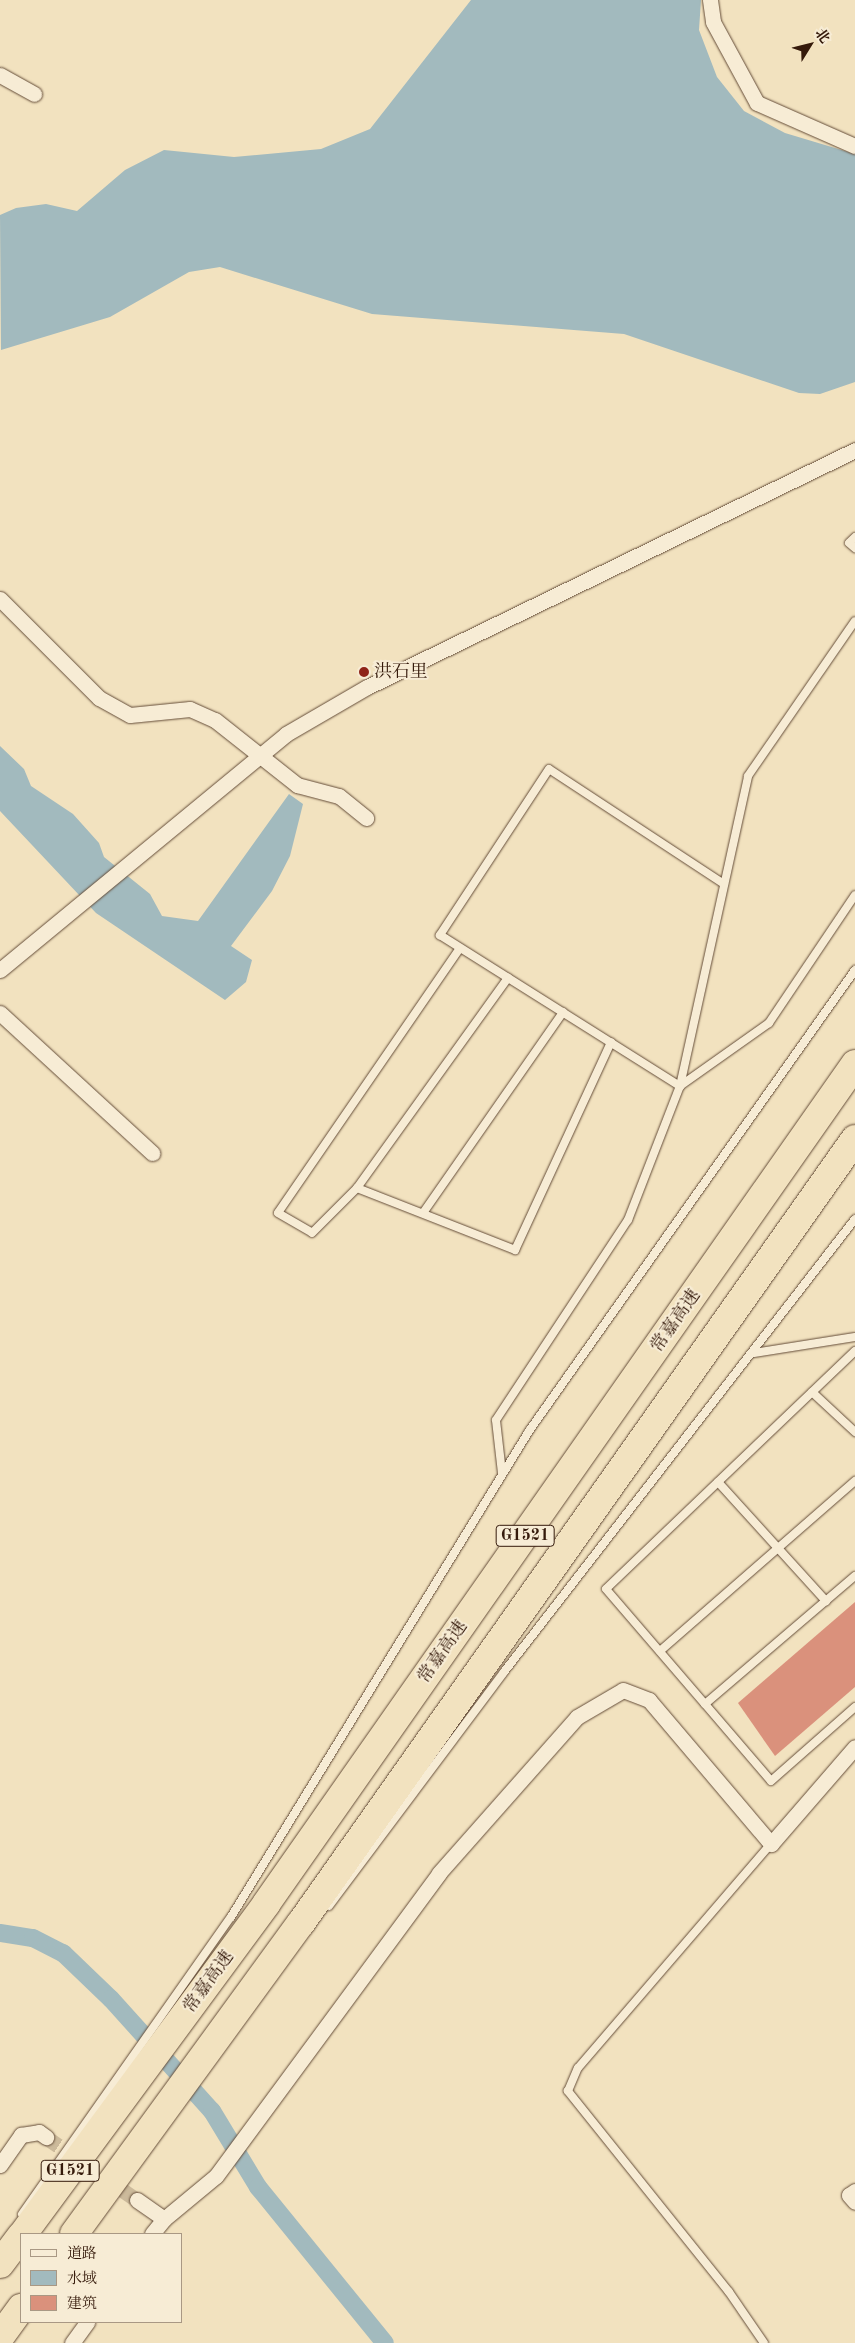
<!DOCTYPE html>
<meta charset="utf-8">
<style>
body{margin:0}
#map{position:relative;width:855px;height:2343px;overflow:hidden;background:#f2e2bf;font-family:"Old Standard TT","Noto Serif SC",serif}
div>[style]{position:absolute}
.water>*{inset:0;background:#a2babe}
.canal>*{height:18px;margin:-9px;padding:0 9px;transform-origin:9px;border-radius:9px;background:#a2babe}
.building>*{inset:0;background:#da917c}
.minor-tunnel>*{height:15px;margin-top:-7.5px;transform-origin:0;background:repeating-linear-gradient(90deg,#ccba9b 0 15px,transparent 0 23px)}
.roads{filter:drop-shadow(0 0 1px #644c38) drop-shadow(0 0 1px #644c38)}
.service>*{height:8px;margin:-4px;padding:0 4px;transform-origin:4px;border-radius:4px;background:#f7ecd5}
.minor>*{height:15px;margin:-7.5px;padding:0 7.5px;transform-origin:7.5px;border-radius:7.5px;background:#f7ecd5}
.motorway>*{height:28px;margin:-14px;padding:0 14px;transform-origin:14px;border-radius:14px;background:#f2e2bf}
.dots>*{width:14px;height:14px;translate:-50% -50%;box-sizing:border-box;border:2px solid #f7ecd5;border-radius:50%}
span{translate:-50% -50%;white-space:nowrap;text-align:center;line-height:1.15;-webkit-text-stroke:4px #f7ecd5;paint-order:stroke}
.shield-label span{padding:1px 4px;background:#f7ecd5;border:1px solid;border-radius:4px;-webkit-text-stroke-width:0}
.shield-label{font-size:16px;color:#351a0b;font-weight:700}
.poi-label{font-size:18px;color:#351a0b}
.left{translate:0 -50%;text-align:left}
.street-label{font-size:18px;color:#351a0b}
.legend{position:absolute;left:20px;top:2233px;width:162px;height:90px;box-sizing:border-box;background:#f7ecd5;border:1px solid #a99884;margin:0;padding:6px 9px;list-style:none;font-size:15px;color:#351a0b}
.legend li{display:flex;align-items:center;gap:10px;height:25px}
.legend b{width:25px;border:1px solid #a99884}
.north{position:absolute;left:785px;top:20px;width:50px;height:50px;-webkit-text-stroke:4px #f7ecd5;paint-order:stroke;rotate:54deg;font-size:14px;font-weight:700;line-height:20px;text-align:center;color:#351a0b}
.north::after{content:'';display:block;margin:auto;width:18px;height:22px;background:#351a0b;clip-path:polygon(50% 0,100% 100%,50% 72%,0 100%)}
</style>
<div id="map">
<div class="water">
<div style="clip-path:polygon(471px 0,701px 0,699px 30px,717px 77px,744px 111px,785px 133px,855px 154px,855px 382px,820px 394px,799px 393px,624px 334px,372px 314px,220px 267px,189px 272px,110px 317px,1px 350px,0 215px,16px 208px,46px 204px,77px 211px,125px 170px,164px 150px,234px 157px,321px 149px,370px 129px)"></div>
<div style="clip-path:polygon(0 746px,24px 769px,31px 786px,73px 814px,99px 843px,104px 857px,150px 894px,162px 916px,198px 921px,289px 794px,303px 804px,290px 856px,272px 891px,231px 946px,252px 960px,246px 982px,225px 1000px,96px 913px,0 811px)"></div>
</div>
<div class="canal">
<div style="left:0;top:1933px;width:33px;rotate:9deg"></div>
<div style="left:33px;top:1938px;width:34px;rotate:27deg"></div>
<div style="left:63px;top:1953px;width:66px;rotate:43.8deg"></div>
<div style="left:111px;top:1999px;width:151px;rotate:48deg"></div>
<div style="left:212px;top:2111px;width:89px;rotate:58.8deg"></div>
<div style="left:258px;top:2187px;width:201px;rotate:50.9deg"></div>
</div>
<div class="building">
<div style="clip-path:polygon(855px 1602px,855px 1687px,775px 1756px,738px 1703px)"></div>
</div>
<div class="minor-tunnel">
<div style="left:46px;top:2137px;width:111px;rotate:34.7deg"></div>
</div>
<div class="roads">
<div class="service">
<div style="left:855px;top:537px;width:8px;rotate:135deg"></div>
<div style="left:849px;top:543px;width:8px;rotate:40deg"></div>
<div style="left:724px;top:884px;width:209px;rotate:-146.7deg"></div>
<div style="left:549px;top:769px;width:199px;rotate:123.3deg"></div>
<div style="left:440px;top:935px;width:284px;rotate:32.2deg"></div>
<div style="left:680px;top:1086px;width:109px;rotate:-35.3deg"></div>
<div style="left:769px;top:1023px;width:154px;rotate:-56.1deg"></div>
<div style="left:460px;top:948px;width:321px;rotate:124.5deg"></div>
<div style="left:278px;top:1213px;width:39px;rotate:30deg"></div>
<div style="left:312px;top:1233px;width:64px;rotate:-45deg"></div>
<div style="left:357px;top:1188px;width:170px;rotate:21.4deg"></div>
<div style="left:515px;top:1250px;width:229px;rotate:-65.2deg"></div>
<div style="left:357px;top:1188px;width:259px;rotate:-54.3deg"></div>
<div style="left:423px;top:1213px;width:245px;rotate:-55.1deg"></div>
<div style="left:855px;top:1351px;width:344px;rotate:136.3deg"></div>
<div style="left:606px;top:1589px;width:152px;rotate:49.3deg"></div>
<div style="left:705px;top:1704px;width:197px;rotate:-40.5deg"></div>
<div style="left:754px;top:1353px;width:102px;rotate:-9deg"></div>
<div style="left:812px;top:1392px;width:59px;rotate:42.9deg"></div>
<div style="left:502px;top:1473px;width:53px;rotate:-96.5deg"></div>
<div style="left:496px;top:1420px;width:240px;rotate:-56.6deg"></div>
<div style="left:628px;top:1220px;width:144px;rotate:-68.8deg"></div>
<div style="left:680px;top:1086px;width:317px;rotate:-77.6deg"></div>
<div style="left:748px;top:776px;width:188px;rotate:-55.4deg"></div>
<div style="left:718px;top:1482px;width:161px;rotate:47.8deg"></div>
<div style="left:660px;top:1651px;width:259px;rotate:-41.1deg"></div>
<div style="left:705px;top:1704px;width:101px;rotate:49.4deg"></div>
<div style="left:771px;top:1781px;width:112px;rotate:-41.4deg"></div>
<div style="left:329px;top:1906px;width:292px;rotate:-53.2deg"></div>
<div style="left:504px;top:1672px;width:573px;rotate:-52.23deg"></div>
<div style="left:22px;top:2214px;width:363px;rotate:-54.9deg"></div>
<div style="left:231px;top:1917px;width:570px;rotate:-58.48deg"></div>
<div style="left:529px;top:1431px;width:565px;rotate:-54.73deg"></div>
<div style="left:764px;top:2343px;width:62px;rotate:-124.5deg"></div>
<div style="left:729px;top:2292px;width:258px;rotate:-128.7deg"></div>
<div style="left:568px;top:2091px;width:25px;rotate:-67deg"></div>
<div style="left:578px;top:2068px;width:296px;rotate:-49.3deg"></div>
</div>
<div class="minor">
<div style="left:710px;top:0;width:22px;rotate:82deg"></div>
<div style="left:713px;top:22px;width:92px;rotate:61.5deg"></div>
<div style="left:757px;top:103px;width:107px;rotate:23.7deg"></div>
<div style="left:0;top:75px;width:39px;rotate:29deg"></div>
<div style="left:0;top:599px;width:140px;rotate:45deg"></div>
<div style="left:99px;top:698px;width:35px;rotate:29deg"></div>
<div style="left:130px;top:715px;width:60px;rotate:-5.7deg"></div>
<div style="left:190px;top:709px;width:27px;rotate:24deg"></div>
<div style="left:215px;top:720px;width:105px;rotate:38.4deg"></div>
<div style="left:297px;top:785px;width:43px;rotate:14.7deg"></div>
<div style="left:339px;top:796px;width:35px;rotate:39deg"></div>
<div style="left:0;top:970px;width:371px;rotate:-39.5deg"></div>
<div style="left:286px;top:734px;width:94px;rotate:-30.1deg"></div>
<div style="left:367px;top:687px;width:543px;rotate:-25.9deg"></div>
<div style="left:0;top:1013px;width:207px;rotate:42.6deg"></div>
<div style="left:0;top:2165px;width:37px;rotate:-55deg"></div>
<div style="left:21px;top:2135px;width:18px;rotate:-9deg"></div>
<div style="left:39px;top:2132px;width:9px;rotate:36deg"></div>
<div style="left:855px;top:2191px;width:7px;rotate:146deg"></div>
<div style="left:849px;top:2195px;width:9px;rotate:49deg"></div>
<div style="left:137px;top:2200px;width:33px;rotate:35deg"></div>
<div style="left:164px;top:2219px;width:19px;rotate:129deg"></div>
<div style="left:164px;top:2219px;width:67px;rotate:-39.6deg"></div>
<div style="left:216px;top:2176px;width:376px;rotate:-53.6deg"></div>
<div style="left:439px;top:1873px;width:208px;rotate:-48.5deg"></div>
<div style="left:577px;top:1717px;width:53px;rotate:-30.4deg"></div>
<div style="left:623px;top:1690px;width:28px;rotate:21deg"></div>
<div style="left:649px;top:1700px;width:189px;rotate:49.7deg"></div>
<div style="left:771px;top:1844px;width:128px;rotate:-49.1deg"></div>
<div style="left:72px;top:2343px;width:26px;rotate:-54deg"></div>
</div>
<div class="motorway">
<div style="left:23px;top:2234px;width:410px;rotate:-53.6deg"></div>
<div style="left:266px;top:1904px;width:1026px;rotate:-54.96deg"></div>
<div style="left:74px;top:2234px;width:385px;rotate:-53.9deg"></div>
<div style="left:301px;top:1923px;width:960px;rotate:-54.75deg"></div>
<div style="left:0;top:2264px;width:35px;rotate:-53deg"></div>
<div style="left:0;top:2337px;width:36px;rotate:-54deg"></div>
</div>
</div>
<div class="dots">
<div style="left:364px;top:672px;background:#8f2418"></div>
</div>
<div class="shield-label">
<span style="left:525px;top:1536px">G1521</span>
<span style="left:70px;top:2171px">G1521</span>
</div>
<div class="poi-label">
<span class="left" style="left:374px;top:672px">洪石里</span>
</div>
<div class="street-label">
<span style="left:676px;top:1321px;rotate:-55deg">常嘉高速</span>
<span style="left:443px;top:1652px;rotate:-55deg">常嘉高速</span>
<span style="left:209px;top:1982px;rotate:-54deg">常嘉高速</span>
</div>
<ul class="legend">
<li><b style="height:6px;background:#f7ecd5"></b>道路</li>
<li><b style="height:14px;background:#a2babe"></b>水域</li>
<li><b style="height:14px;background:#da917c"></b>建筑</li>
</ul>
<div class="north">北</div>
</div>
